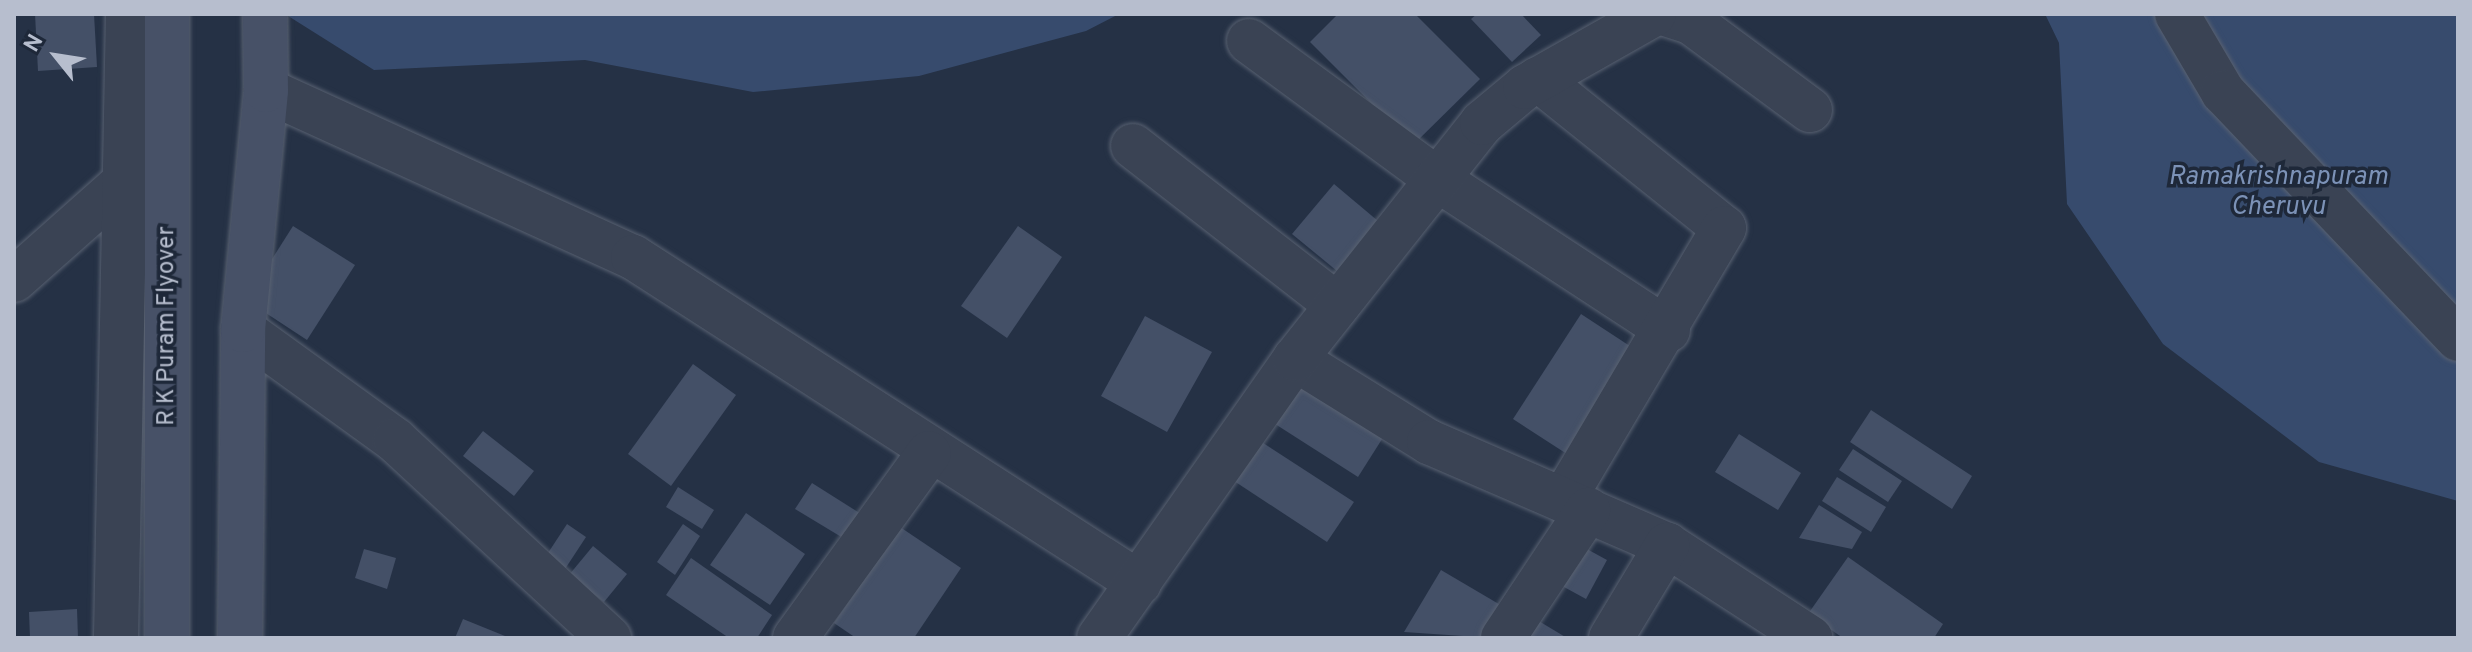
<!DOCTYPE html>
<style>
body{margin:0}
#map{position:relative;width:2472px;height:652px;overflow:hidden;background:#253145;font-family:Overpass,sans-serif}
div>[style]{position:absolute}
.water>*{inset:0;background:#374b6d}
.building>*{inset:0;background:#445067}
.roads{filter:drop-shadow(0 0 2px #586171) drop-shadow(0 0 2px #586171)}
.street>*{height:44px;margin:-22px;padding:0 22px;transform-origin:22px;border-radius:22px;background:#3a4354}
.secondary>*{height:44px;margin:-22px;padding:0 22px;transform-origin:22px;border-radius:22px;background:#475167}
span{translate:-50% -50%;white-space:nowrap;text-align:center;line-height:1.15;-webkit-text-stroke:7px #1e2839;paint-order:stroke}
.street-label{font-size:24px;color:#b7bece}
.water-label{font-size:26px;color:#7c92b7;font-style:italic}
.frame{position:absolute;inset:0;border:16px solid #b7bece;pointer-events:none}
.north{position:absolute;left:16px;top:16px;width:80px;height:80px;-webkit-text-stroke:6px #1e2839;paint-order:stroke;rotate:300deg;font-size:22px;font-weight:700;line-height:32px;text-align:center;color:#b7bece}
.north::after{content:'';display:block;margin:auto;width:28px;height:36px;background:#b7bece;clip-path:polygon(50% 0,100% 100%,50% 72%,0 100%)}
</style>
<div id="map">
<div class="water">
<div style="clip-path:polygon(285px 14px,1119px 14px,1086px 31px,919px 76px,753px 92px,585px 60px,374px 70px)"></div>
<div style="clip-path:polygon(2045px 14px,2458px 14px,2458px 501px,2319px 462px,2163px 344px,2067px 204px,2059px 43px)"></div>
</div>
<div class="building">
<div style="clip-path:polygon(35px 14px,94px 14px,97px 67px,38px 71px)"></div>
<div style="clip-path:polygon(1338px 14px,1415px 14px,1480px 79px,1413px 145px,1310px 42px)"></div>
<div style="clip-path:polygon(1477px 14px,1521px 14px,1541px 35px,1512px 62px,1471px 19px)"></div>
<div style="clip-path:polygon(1334px 184px,1378px 221px,1337px 271px,1292px 234px)"></div>
<div style="clip-path:polygon(293px 226px,355px 265px,307px 340px,246px 300px)"></div>
<div style="clip-path:polygon(1018px 226px,1062px 257px,1007px 338px,961px 306px)"></div>
<div style="clip-path:polygon(1581px 314px,1639px 352px,1570px 456px,1513px 419px)"></div>
<div style="clip-path:polygon(1145px 316px,1212px 352px,1167px 432px,1101px 396px)"></div>
<div style="clip-path:polygon(693px 364px,736px 395px,671px 486px,628px 454px)"></div>
<div style="clip-path:polygon(1298px 381px,1384px 436px,1358px 477px,1272px 422px)"></div>
<div style="clip-path:polygon(1871px 410px,1972px 476px,1952px 509px,1850px 442px)"></div>
<div style="clip-path:polygon(483px 431px,534px 471px,514px 496px,463px 456px)"></div>
<div style="clip-path:polygon(1739px 434px,1801px 473px,1778px 510px,1715px 472px)"></div>
<div style="clip-path:polygon(1257px 439px,1354px 502px,1327px 542px,1231px 479px)"></div>
<div style="clip-path:polygon(1853px 449px,1902px 481px,1888px 502px,1839px 470px)"></div>
<div style="clip-path:polygon(1837px 477px,1886px 507px,1871px 532px,1822px 501px)"></div>
<div style="clip-path:polygon(812px 483px,869px 519px,853px 544px,795px 509px)"></div>
<div style="clip-path:polygon(678px 487px,714px 510px,702px 529px,666px 507px)"></div>
<div style="clip-path:polygon(1819px 505px,1862px 532px,1852px 549px,1799px 538px)"></div>
<div style="clip-path:polygon(746px 513px,805px 554px,770px 605px,710px 565px)"></div>
<div style="clip-path:polygon(567px 524px,586px 537px,565px 569px,546px 556px)"></div>
<div style="clip-path:polygon(683px 524px,700px 536px,675px 575px,657px 562px)"></div>
<div style="clip-path:polygon(900px 527px,961px 568px,914px 638px,856px 638px,834px 623px)"></div>
<div style="clip-path:polygon(1574px 542px,1607px 560px,1586px 599px,1553px 581px)"></div>
<div style="clip-path:polygon(593px 546px,627px 574px,604px 602px,569px 575px)"></div>
<div style="clip-path:polygon(364px 549px,396px 558px,387px 589px,355px 578px)"></div>
<div style="clip-path:polygon(1848px 557px,1943px 624px,1934px 638px,1843px 638px,1808px 614px)"></div>
<div style="clip-path:polygon(691px 558px,772px 615px,757px 638px,729px 638px,666px 595px)"></div>
<div style="clip-path:polygon(1441px 570px,1509px 610px,1492px 638px,1404px 632px)"></div>
<div style="clip-path:polygon(77px 609px,78px 638px,30px 638px,29px 612px)"></div>
<div style="clip-path:polygon(1532px 617px,1567px 638px,1519px 638px)"></div>
<div style="clip-path:polygon(463px 619px,505px 636px,504px 638px,455px 638px)"></div>
</div>
<div class="roads">
<div class="street">
<div style="left:1666px;top:14px;width:26px;rotate:18deg"></div>
<div style="left:1691px;top:22px;width:148px;rotate:36.5deg"></div>
<div style="left:2177px;top:14px;width:91px;rotate:59.5deg"></div>
<div style="left:2223px;top:92px;width:341px;rotate:46.4deg"></div>
<div style="left:1249px;top:41px;width:233px;rotate:36.3deg"></div>
<div style="left:1437px;top:179px;width:276px;rotate:33.2deg"></div>
<div style="left:1538px;top:79px;width:238px;rotate:38.7deg"></div>
<div style="left:1724px;top:228px;width:315px;rotate:120.6deg"></div>
<div style="left:266px;top:90px;width:403px;rotate:24.5deg"></div>
<div style="left:633px;top:257px;width:602px;rotate:32.79deg"></div>
<div style="left:1133px;top:146px;width:259px;rotate:37.9deg"></div>
<div style="left:14px;top:280px;width:143px;rotate:-41.6deg"></div>
<div style="left:243px;top:330px;width:188px;rotate:35.9deg"></div>
<div style="left:395px;top:440px;width:292px;rotate:42.8deg"></div>
<div style="left:1295px;top:359px;width:158px;rotate:31.8deg"></div>
<div style="left:1429px;top:442px;width:259px;rotate:23.4deg"></div>
<div style="left:1667px;top:545px;width:171px;rotate:33deg"></div>
<div style="left:116px;top:638px;width:624px;rotate:-88.9deg"></div>
<div style="left:795px;top:638px;width:228px;rotate:-54.1deg"></div>
<div style="left:1099px;top:638px;width:341px;rotate:-54.9deg"></div>
<div style="left:1295px;top:359px;width:301px;rotate:-51.6deg"></div>
<div style="left:1482px;top:123px;width:56px;rotate:-39.9deg"></div>
<div style="left:1525px;top:87px;width:148px;rotate:-29.5deg"></div>
<div style="left:1503px;top:638px;width:154px;rotate:-56.4deg"></div>
<div style="left:1611px;top:638px;width:109px;rotate:-58.9deg"></div>
</div>
<div class="secondary">
<div style="left:167px;top:638px;width:624px;rotate:-90deg"></div>
<div style="left:240px;top:638px;width:308px;rotate:-89.4deg"></div>
<div style="left:243px;top:330px;width:241px;rotate:-84.5deg"></div>
<div style="left:266px;top:90px;width:76px;rotate:-90.8deg"></div>
</div>
</div>
<div class="street-label">
<span style="left:168px;top:326px;rotate:-90deg">R K Puram Flyover</span>
</div>
<div class="water-label">
<span style="left:2278px;top:193px">Ramakrishnapuram<br>Cheruvu</span>
</div>
<div class="frame"></div>
<div class="north">N</div>
</div>
